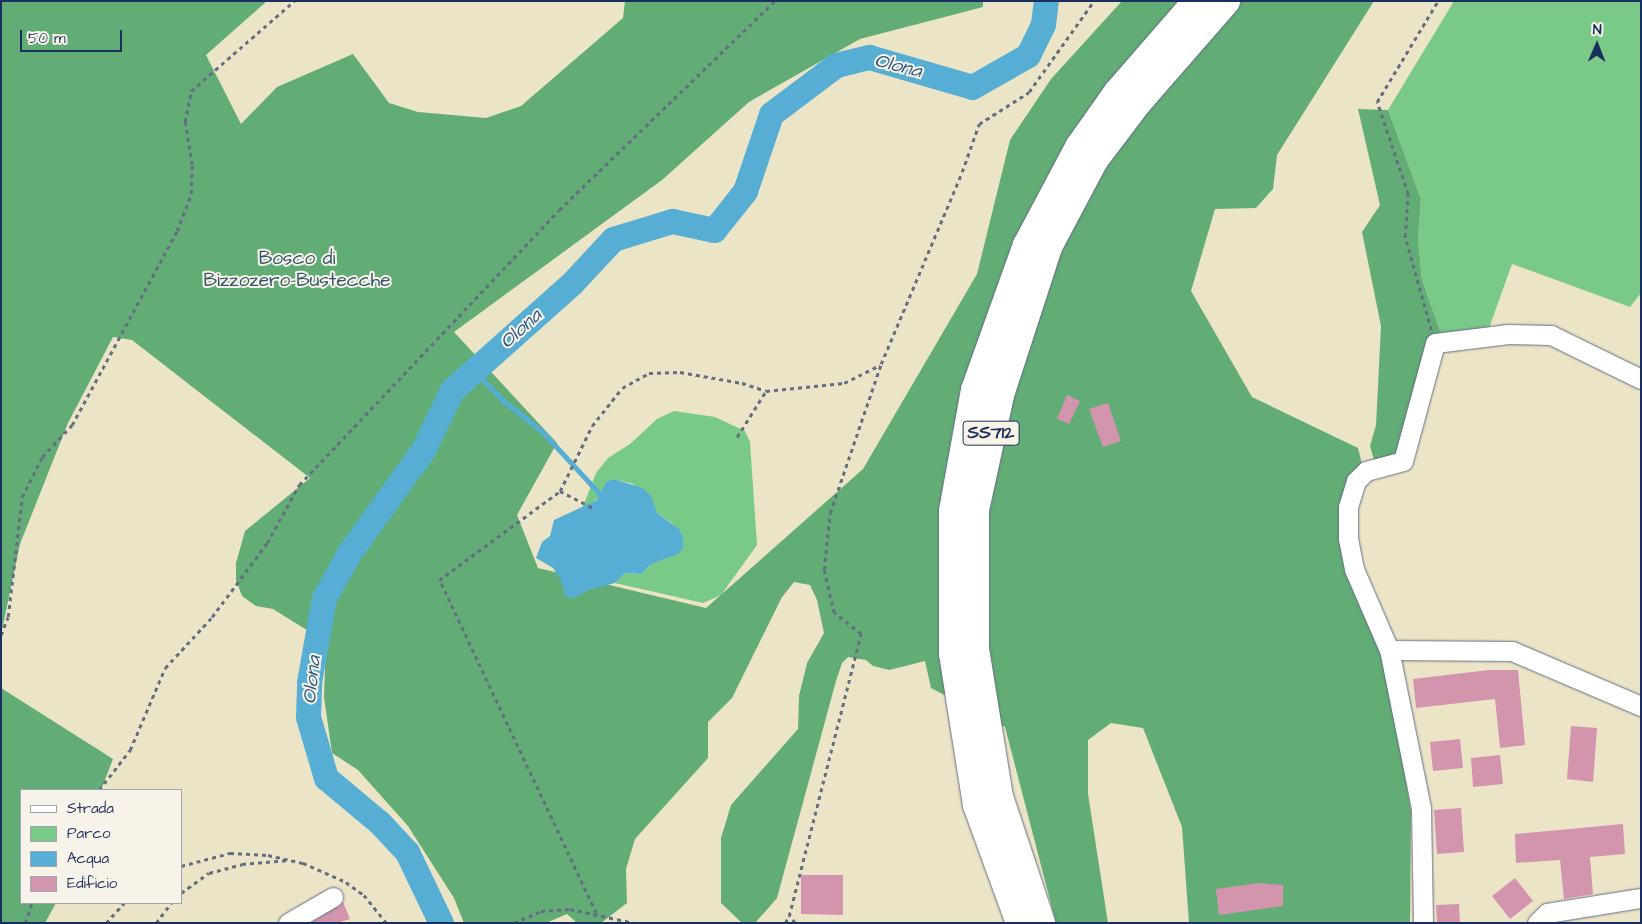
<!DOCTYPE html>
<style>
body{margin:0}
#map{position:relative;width:1642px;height:924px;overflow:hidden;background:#ece4c6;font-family:"Architects Daughter",sans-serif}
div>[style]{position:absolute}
.green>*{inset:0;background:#79c989}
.forest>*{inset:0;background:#62ad75}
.water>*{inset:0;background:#57aed4}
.stream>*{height:4.5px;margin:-2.25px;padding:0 2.25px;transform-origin:2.25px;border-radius:2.25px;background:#57aed4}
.river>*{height:25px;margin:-12.5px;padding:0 12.5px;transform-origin:12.5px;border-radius:12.5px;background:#57aed4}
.building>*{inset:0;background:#d395ae}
.path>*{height:2.5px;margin-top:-1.25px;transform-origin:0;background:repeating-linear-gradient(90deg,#646e82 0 4px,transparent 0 8px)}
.roads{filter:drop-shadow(0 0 1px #646e82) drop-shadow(0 0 1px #646e82)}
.minor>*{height:19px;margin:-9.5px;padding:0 9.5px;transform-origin:9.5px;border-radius:9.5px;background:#fff}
.highway>*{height:28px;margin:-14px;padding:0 14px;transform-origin:14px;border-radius:14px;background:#fff}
span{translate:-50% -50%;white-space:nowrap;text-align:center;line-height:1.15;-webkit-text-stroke:4px #f7f3e8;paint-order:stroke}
.shield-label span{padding:1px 4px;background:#f7f3e8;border:1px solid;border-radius:4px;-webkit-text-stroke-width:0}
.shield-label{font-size:18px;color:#1b2f5e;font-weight:700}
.park-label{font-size:19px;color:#325669}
.water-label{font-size:20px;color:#2d5581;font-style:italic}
.frame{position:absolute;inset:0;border:2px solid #1b2f5e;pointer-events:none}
.legend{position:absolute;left:20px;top:789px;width:162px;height:115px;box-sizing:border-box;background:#f7f3e8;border:1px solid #9fa5b1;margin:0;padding:6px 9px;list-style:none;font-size:15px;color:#1b2f5e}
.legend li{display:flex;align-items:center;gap:10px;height:25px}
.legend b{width:25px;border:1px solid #9fa5b1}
.north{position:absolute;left:1572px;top:20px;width:50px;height:50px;-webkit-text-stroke:4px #f7f3e8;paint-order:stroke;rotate:1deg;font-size:14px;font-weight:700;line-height:20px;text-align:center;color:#1b2f5e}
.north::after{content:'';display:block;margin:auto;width:18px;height:22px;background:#1b2f5e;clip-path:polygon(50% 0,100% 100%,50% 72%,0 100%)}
.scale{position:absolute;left:20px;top:30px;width:102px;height:22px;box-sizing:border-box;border:2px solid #1b2f5e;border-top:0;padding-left:6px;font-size:15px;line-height:18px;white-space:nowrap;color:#1b2f5e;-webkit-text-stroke:4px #f7f3e8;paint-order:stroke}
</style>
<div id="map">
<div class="green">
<div style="clip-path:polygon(1454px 1px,1641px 1px,1641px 293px,1630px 307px,1512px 264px,1488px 331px,1442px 336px,1422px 280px,1418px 239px,1421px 199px,1388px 110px)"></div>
<div style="clip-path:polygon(674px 411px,715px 417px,745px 431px,750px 442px,757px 545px,721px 595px,703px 603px,615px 583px,625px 573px,641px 574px,651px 564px,663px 559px,673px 524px,657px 513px,633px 484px,614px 479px,607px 481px,602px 496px,582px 509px,596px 473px,608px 458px,630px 444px,657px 419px)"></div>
</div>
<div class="forest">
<div style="clip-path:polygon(1px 1px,267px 1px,206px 55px,241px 124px,277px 87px,353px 54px,389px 103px,418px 112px,486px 118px,521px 106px,623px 18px,625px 1px,983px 1px,983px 7px,860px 39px,749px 102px,662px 180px,454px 332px,557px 443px,517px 515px,538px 568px,706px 608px,863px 469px,977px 274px,1010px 140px,1051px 79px,1122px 1px,1374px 1px,1277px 155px,1273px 189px,1256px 208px,1215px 209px,1191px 291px,1252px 397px,1358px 448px,1362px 464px,1345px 505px,1385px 656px,1411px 811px,1410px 923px,1189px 923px,1182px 827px,1143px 728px,1111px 723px,1088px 740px,1088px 794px,1108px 923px,1056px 923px,1005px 727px,931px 688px,925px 661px,889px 670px,873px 666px,866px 660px,848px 657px,842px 663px,836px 681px,777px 898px,756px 922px,742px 923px,721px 903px,721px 838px,731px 805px,798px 729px,799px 696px,807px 663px,824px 633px,817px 600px,810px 585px,794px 582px,782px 597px,732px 698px,708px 722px,708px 758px,635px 839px,626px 869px,627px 903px,601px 923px,577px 923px,567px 914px,546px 923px,464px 923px,454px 898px,408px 826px,358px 770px,332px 753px,324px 697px,326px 642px,273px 609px,256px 606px,242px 596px,236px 580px,236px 563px,245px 531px,310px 478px,132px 340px,113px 337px,68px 423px,20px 544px,1px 635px)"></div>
<div style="clip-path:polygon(1358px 109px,1388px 110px,1421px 199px,1418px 239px,1422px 280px,1442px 336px,1398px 454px,1374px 460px,1370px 446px,1376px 425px,1381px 326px,1362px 232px,1380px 205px)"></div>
<div style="clip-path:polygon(1px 688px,113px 759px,101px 790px,21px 790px,21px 903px,56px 903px,45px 923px,1px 923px)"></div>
</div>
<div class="water">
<div style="clip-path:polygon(614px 479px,642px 488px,651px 496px,657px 513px,679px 529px,683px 538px,683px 548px,678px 554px,651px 564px,641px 574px,625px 573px,615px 583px,591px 589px,572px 599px,565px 595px,561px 580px,553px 568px,536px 558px,542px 542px,550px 536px,554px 520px,597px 500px,607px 481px)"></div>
</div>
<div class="stream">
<div style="left:474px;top:370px;width:43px;rotate:45.9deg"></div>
<div style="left:504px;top:401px;width:48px;rotate:38.3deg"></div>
<div style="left:542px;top:431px;width:88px;rotate:47.3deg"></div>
</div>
<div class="river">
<div style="left:441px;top:923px;width:79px;rotate:-115.6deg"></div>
<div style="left:407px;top:852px;width:40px;rotate:-133deg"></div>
<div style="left:380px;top:823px;width:70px;rotate:-140.2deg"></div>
<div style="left:326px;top:778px;width:64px;rotate:-106.4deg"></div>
<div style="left:308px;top:717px;width:35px;rotate:-88deg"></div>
<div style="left:309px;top:682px;width:85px;rotate:-79.9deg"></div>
<div style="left:324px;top:598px;width:51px;rotate:-60.9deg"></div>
<div style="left:349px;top:553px;width:127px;rotate:-54.3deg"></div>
<div style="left:423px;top:450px;width:67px;rotate:-64.2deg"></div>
<div style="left:452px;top:390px;width:161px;rotate:-41.7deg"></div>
<div style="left:572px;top:283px;width:60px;rotate:-47deg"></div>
<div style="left:613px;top:239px;width:62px;rotate:-17deg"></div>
<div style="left:672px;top:221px;width:43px;rotate:12.1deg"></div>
<div style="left:714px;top:230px;width:50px;rotate:-51.5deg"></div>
<div style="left:745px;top:191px;width:81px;rotate:-71.3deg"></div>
<div style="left:771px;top:114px;width:81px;rotate:-37deg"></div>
<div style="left:836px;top:65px;width:34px;rotate:-14deg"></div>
<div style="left:869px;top:57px;width:107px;rotate:16.2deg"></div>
<div style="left:972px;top:87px;width:64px;rotate:-29.7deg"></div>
<div style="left:1028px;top:55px;width:34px;rotate:-64deg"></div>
<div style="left:1043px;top:24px;width:23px;rotate:-83deg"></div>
</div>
<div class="building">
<div style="clip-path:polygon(1067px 395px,1080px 401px,1069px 424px,1057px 419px)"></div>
<div style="clip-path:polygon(1108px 403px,1121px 441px,1103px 447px,1089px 409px)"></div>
<div style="clip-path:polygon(1489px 670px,1518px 670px,1525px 745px,1500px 748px,1495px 699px,1416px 708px,1413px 679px)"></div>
<div style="clip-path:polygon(1571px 726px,1597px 728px,1593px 782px,1567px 779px)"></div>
<div style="clip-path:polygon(1460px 739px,1463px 768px,1433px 771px,1430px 742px)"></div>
<div style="clip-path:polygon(1500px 755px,1503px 784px,1473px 787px,1471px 758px)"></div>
<div style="clip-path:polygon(1461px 808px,1464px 852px,1437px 854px,1434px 810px)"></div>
<div style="clip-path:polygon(1623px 824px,1625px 854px,1590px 857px,1593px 894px,1564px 899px,1560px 860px,1516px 863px,1515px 834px)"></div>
<div style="clip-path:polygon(801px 875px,843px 875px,843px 915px,801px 914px)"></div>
<div style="clip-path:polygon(1515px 878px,1533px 901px,1510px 919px,1492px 896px)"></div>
<div style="clip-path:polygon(1259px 883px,1283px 885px,1283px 906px,1219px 915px,1216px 889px)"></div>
<div style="clip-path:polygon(343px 902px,350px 919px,337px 923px,311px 923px)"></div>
<div style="clip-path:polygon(1459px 904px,1460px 923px,1437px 923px,1436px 905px)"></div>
</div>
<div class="path">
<div style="left:1431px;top:330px;width:97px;rotate:-105.6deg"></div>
<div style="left:1405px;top:237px;width:43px;rotate:-86deg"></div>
<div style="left:1408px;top:194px;width:97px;rotate:-108.6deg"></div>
<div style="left:1377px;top:102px;width:118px;rotate:-58.9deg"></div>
<div style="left:737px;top:437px;width:54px;rotate:-57.8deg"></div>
<div style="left:560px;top:491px;width:39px;rotate:27deg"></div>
<div style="left:1px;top:635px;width:19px;rotate:-69deg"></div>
<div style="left:8px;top:617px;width:121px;rotate:-83.3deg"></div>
<div style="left:22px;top:497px;width:45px;rotate:-63.4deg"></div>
<div style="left:42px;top:457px;width:44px;rotate:-46.8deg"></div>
<div style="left:72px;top:425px;width:221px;rotate:-61.6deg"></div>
<div style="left:177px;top:231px;width:40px;rotate:-69deg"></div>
<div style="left:191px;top:194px;width:29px;rotate:-88deg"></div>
<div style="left:192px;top:165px;width:44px;rotate:-99.2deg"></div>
<div style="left:185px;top:122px;width:32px;rotate:-79deg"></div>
<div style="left:191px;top:91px;width:137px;rotate:-41.1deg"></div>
<div style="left:99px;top:790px;width:51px;rotate:-52.2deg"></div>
<div style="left:130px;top:750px;width:89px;rotate:-66.9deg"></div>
<div style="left:165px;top:668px;width:69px;rotate:-47.3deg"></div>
<div style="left:212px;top:617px;width:92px;rotate:-53.4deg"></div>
<div style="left:267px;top:543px;width:66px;rotate:-61.1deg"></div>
<div style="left:299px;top:485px;width:378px;rotate:-46.6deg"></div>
<div style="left:559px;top:210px;width:301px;rotate:-44.1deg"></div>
<div style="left:181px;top:866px;width:51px;rotate:-14.9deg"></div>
<div style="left:230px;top:853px;width:38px;rotate:3deg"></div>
<div style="left:268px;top:855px;width:36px;rotate:13deg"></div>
<div style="left:303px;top:863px;width:47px;rotate:23.8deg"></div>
<div style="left:346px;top:882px;width:22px;rotate:36deg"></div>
<div style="left:364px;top:895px;width:36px;rotate:51deg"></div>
<div style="left:181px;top:893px;width:34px;rotate:-36deg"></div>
<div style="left:209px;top:873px;width:34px;rotate:-15deg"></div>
<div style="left:242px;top:864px;width:47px;rotate:-4.9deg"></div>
<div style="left:596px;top:913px;width:368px;rotate:-115.2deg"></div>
<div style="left:439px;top:580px;width:150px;rotate:-36.3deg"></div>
<div style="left:560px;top:491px;width:72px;rotate:-63.8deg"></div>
<div style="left:592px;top:426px;width:48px;rotate:-51.7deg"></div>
<div style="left:622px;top:388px;width:31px;rotate:-29deg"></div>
<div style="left:649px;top:373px;width:31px;rotate:-2deg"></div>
<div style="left:680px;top:372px;width:63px;rotate:10.1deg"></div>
<div style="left:742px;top:383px;width:25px;rotate:18deg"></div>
<div style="left:766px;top:391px;width:78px;rotate:-5.9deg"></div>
<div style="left:844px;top:383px;width:40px;rotate:-26.6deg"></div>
<div style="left:25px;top:923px;width:21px;rotate:-71deg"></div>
<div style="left:106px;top:923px;width:27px;rotate:-48deg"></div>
<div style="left:156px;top:923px;width:25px;rotate:-53deg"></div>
<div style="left:514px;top:923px;width:30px;rotate:-24deg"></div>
<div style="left:541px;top:911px;width:29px;rotate:-4deg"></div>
<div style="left:570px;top:909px;width:66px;rotate:12.3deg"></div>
<div style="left:785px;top:923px;width:8px;rotate:-60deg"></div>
<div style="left:795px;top:923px;width:9px;rotate:-131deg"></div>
<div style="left:789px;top:916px;width:291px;rotate:-75.7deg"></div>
<div style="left:861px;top:634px;width:34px;rotate:-142deg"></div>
<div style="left:834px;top:613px;width:44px;rotate:-103.1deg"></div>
<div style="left:824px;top:570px;width:57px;rotate:-84deg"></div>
<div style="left:830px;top:513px;width:157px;rotate:-71.1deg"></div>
<div style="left:881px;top:364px;width:208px;rotate:-67.1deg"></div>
<div style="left:962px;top:172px;width:51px;rotate:-70.5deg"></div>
<div style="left:979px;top:124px;width:59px;rotate:-32.6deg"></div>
<div style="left:1029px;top:92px;width:112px;rotate:-54.5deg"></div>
</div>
<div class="roads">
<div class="minor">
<div style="left:1389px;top:650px;width:123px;rotate:0.5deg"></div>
<div style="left:1512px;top:651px;width:140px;rotate:23.1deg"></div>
<div style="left:288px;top:923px;width:52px;rotate:-30deg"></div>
<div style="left:1423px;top:923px;width:115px;rotate:-91deg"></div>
<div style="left:1421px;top:808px;width:161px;rotate:-101.4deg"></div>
<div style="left:1389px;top:650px;width:88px;rotate:-113.4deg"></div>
<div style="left:1354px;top:569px;width:31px;rotate:-101deg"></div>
<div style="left:1348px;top:539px;width:32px;rotate:-90deg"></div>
<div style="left:1348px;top:507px;width:27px;rotate:-73deg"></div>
<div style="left:1356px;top:481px;width:14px;rotate:-45deg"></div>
<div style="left:1366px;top:471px;width:38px;rotate:-15deg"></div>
<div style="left:1403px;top:461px;width:122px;rotate:-74.8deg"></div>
<div style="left:1435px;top:343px;width:74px;rotate:-7deg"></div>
<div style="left:1508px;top:334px;width:43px;rotate:1.3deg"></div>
<div style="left:1551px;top:335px;width:100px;rotate:26.1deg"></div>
<div style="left:1537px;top:923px;width:14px;rotate:-45deg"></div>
<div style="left:1547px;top:913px;width:95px;rotate:-9.1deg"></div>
</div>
<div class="highway">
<div style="left:1020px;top:923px;width:126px;rotate:-110deg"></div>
<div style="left:977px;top:805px;width:153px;rotate:-99deg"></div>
<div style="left:953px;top:654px;width:143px;rotate:-90deg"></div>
<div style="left:953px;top:511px;width:123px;rotate:-79.7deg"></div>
<div style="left:975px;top:390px;width:154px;rotate:-70.3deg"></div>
<div style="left:1027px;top:245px;width:111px;rotate:-62deg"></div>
<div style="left:1079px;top:147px;width:67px;rotate:-54.7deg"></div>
<div style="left:1118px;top:92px;width:121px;rotate:-49deg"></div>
<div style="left:1041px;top:923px;width:133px;rotate:-108.4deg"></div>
<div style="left:999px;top:797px;width:150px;rotate:-99.2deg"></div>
<div style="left:975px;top:649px;width:139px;rotate:-90deg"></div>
<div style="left:975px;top:510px;width:118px;rotate:-77.7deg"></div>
<div style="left:1000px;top:395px;width:156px;rotate:-72deg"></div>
<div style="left:1048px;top:247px;width:98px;rotate:-62.1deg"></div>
<div style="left:1094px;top:160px;width:73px;rotate:-52.8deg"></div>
<div style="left:1138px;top:102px;width:134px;rotate:-48.9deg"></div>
</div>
</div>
<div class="shield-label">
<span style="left:991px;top:433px">SS712</span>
</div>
<div class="park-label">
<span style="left:297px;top:270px">Bosco di<br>Bizzozero-Bustecche</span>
</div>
<div class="water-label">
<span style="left:898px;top:66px;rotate:14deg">Olona</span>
<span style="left:521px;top:329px;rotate:-42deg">Olona</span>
<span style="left:312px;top:680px;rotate:-84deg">Olona</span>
</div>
<div class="frame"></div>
<ul class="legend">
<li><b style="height:6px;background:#fff"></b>Strada</li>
<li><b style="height:14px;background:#79c989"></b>Parco</li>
<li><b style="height:14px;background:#57aed4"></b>Acqua</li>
<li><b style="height:14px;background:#d395ae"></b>Edificio</li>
</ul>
<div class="north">N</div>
<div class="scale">50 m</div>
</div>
